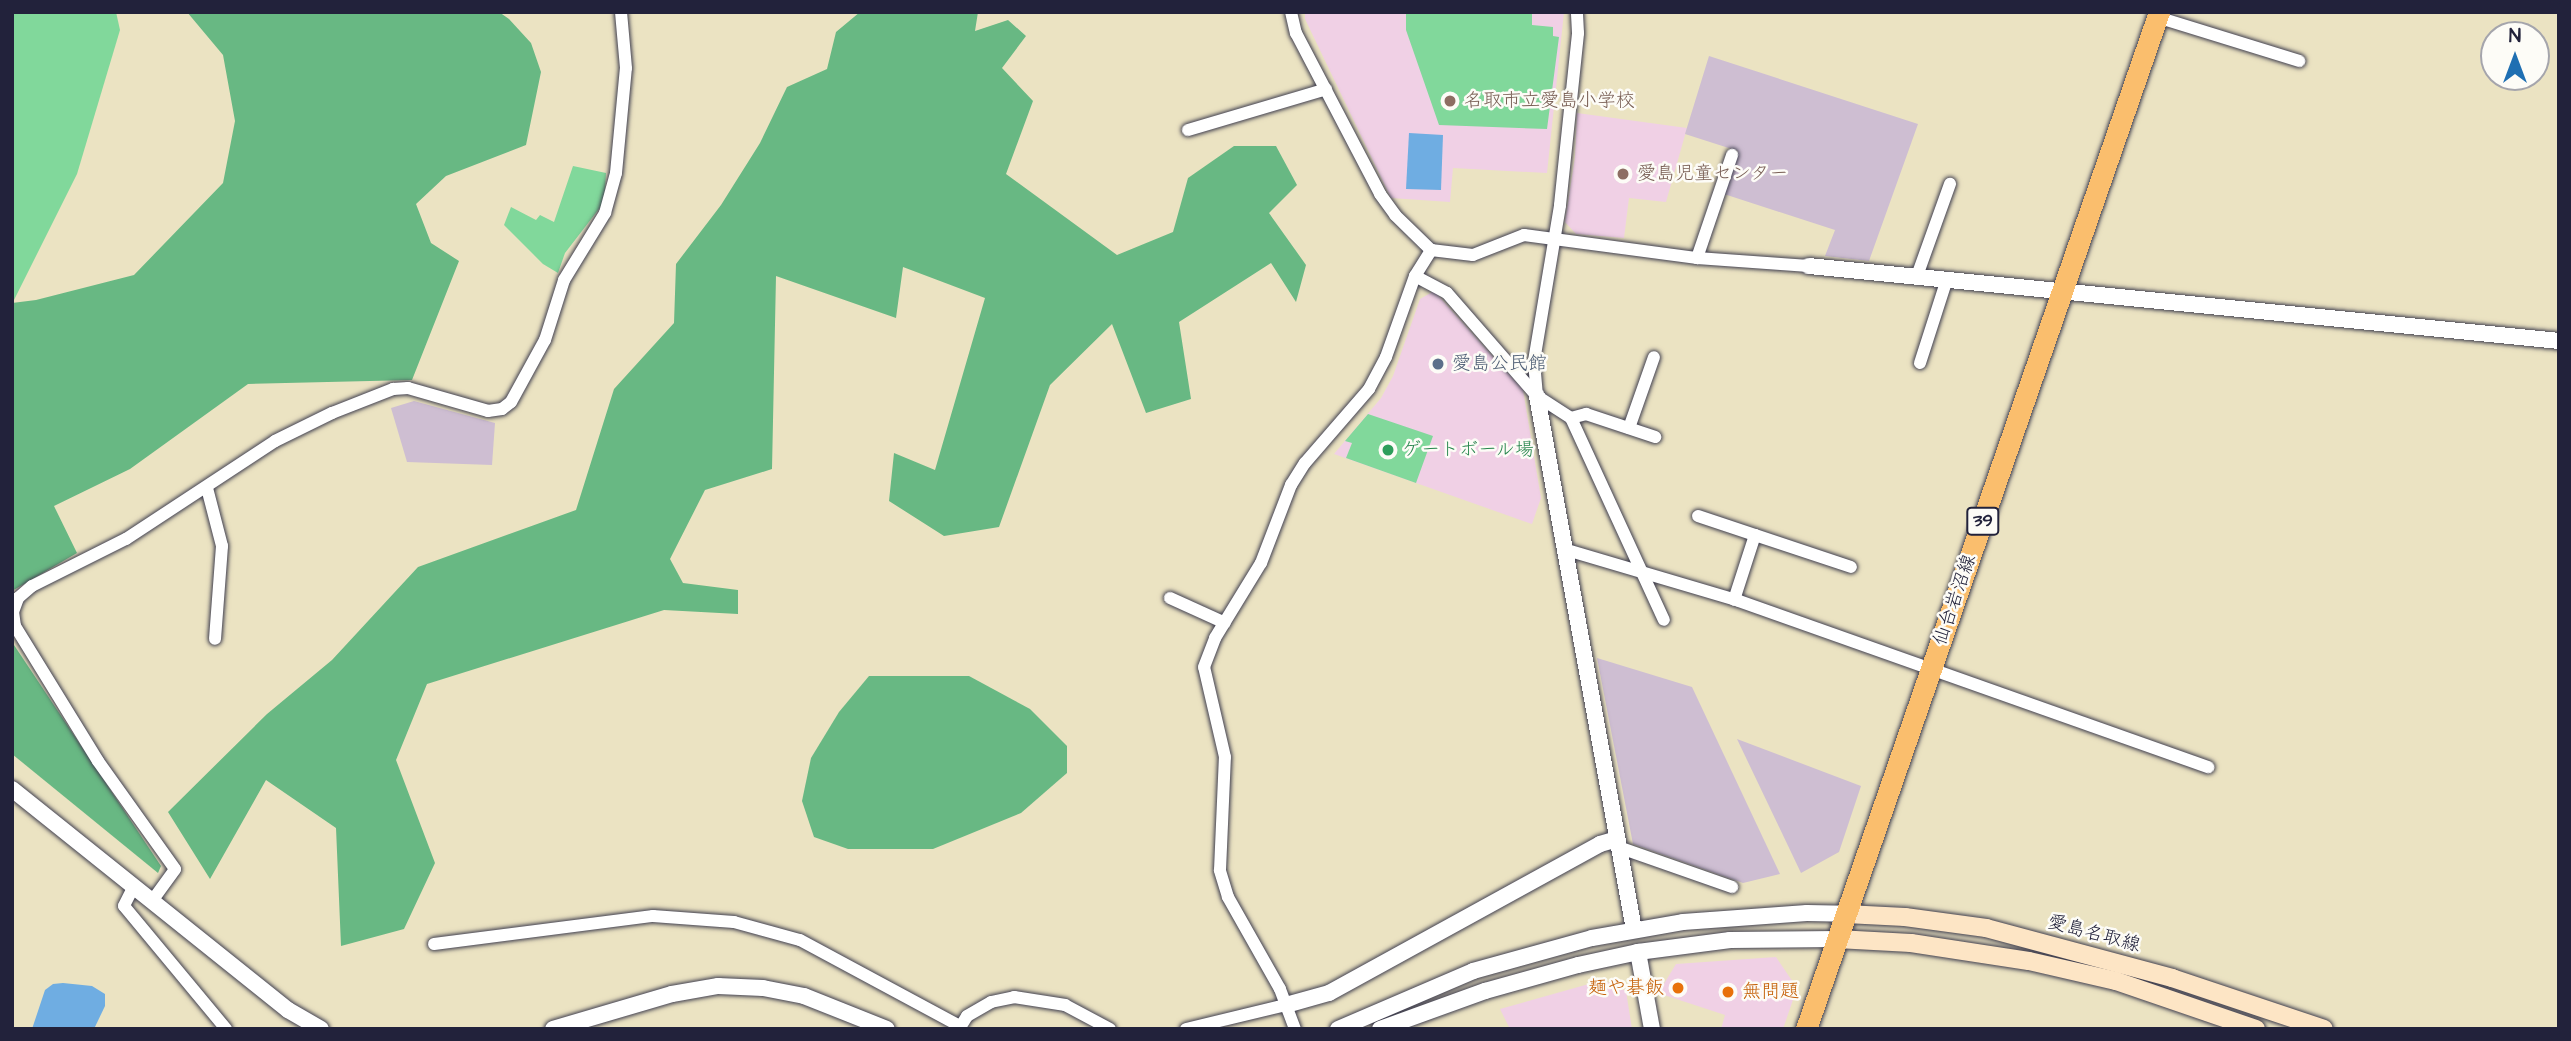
<!DOCTYPE html>
<meta charset="utf-8">
<style>
body{margin:0}
#map{position:relative;width:2571px;height:1041px;overflow:hidden;background:#ebe3c2;font-family:"Architects Daughter","Klee One",sans-serif}
div>[style]{position:absolute}
.built>*{inset:0;background:#f0d0e5}
.industrial>*{inset:0;background:#cebed2}
.green>*{inset:0;background:#81d89b}
.forest>*{inset:0;background:#68b883}
.water>*{inset:0;background:#6fade2}
.roads{filter:drop-shadow(0 0 2px #403f4f) drop-shadow(0 0 2px #403f4f)}
.minor>*{height:12px;margin:-6px;padding:0 6px;transform-origin:6px;border-radius:6px;background:#fff}
.tertiary>*{height:16px;margin:-8px;padding:0 8px;transform-origin:8px;border-radius:8px;background:#fff}
.secondary>*{height:18px;margin:-9px;padding:0 9px;transform-origin:9px;border-radius:9px;background:#fde5c5}
.primary>*{height:21px;margin:-10.5px;padding:0 10.5px;transform-origin:10.5px;border-radius:10.5px;background:#fabe6d}
.dots>*{width:19px;height:19px;translate:-50% -50%;box-sizing:border-box;border:4px solid #fdfcf7;border-radius:50%}
span{translate:-50% -50%;white-space:nowrap;text-align:center;line-height:1.15;-webkit-text-stroke:5px #fdfcf7;paint-order:stroke}
.shield-label span{padding:2px 5px;background:#fdfcf7;border:2px solid;border-radius:5px;-webkit-text-stroke-width:0}
.shield-label{font-size:18px;color:#22223b;font-weight:700}
.education-label{font-size:19px;color:#785e54}
.left{translate:0 -50%;text-align:left}
.service-label{font-size:19px;color:#4e5e75}
.leisure-label{font-size:19px;color:#27864d}
.street-label{font-size:19px;color:#22223b}
.food-label{font-size:19px;color:#c56008}
.right{translate:-100% -50%;text-align:right}
.frame{position:absolute;inset:0;border:14px solid #22223b;pointer-events:none}
.north{position:absolute;left:2480px;top:21px;width:70px;height:70px;box-sizing:border-box;background:#fdfcf7;border:2px solid #a5a5ac;border-radius:50%;rotate:0deg;font-size:19px;font-weight:700;line-height:28px;text-align:center;color:#22223b}
.north::after{content:'';display:block;margin:auto;width:24px;height:32px;background:#1f6fb2;clip-path:polygon(50% 0,100% 100%,50% 72%,0 100%)}
</style>
<div id="map">
<div class="built">
<div style="clip-path:polygon(1305px 12px,1564px 12px,1547px 173px,1453px 168px,1450px 202px,1391px 198px,1305px 19px)"></div>
<div style="clip-path:polygon(1577px 113px,1687px 128px,1666px 202px,1629px 198px,1624px 238px,1576px 234px,1565px 222px,1575px 157px)"></div>
<div style="clip-path:polygon(1434px 291px,1523px 390px,1541px 498px,1532px 524px,1334px 454px,1381px 398px,1393px 376px,1420px 299px)"></div>
<div style="clip-path:polygon(1776px 957px,1797px 988px,1783px 1029px,1721px 1029px,1725px 1015px,1661px 994px,1662px 987px,1676px 964px)"></div>
<div style="clip-path:polygon(1603px 980px,1626px 991px,1632px 1029px,1510px 1029px,1500px 1009px)"></div>
</div>
<div class="industrial">
<div style="clip-path:polygon(1709px 56px,1918px 124px,1869px 261px,1825px 256px,1835px 230px,1724px 194px,1738px 151px,1685px 134px)"></div>
<div style="clip-path:polygon(414px 401px,495px 423px,492px 465px,407px 462px,391px 408px)"></div>
<div style="clip-path:polygon(1597px 658px,1692px 687px,1780px 874px,1743px 883px,1633px 844px)"></div>
<div style="clip-path:polygon(1737px 739px,1861px 786px,1839px 852px,1801px 873px)"></div>
</div>
<div class="green">
<div style="clip-path:polygon(12px 12px,116px 12px,120px 30px,77px 174px,12px 304px)"></div>
<div style="clip-path:polygon(1406px 12px,1532px 12px,1532px 25px,1553px 27px,1553px 36px,1559px 37px,1547px 129px,1439px 125px,1406px 30px)"></div>
<div style="clip-path:polygon(573px 166px,606px 173px,605px 190px,602px 205px,565px 253px,558px 273px,543px 264px,504px 225px,511px 207px,536px 220px,540px 215px,554px 222px)"></div>
<div style="clip-path:polygon(1368px 414px,1433px 436px,1416px 483px,1346px 458px,1352px 443px,1345px 441px)"></div>
</div>
<div class="forest">
<div style="clip-path:polygon(187px 12px,499px 12px,509px 19px,531px 43px,541px 72px,526px 145px,446px 176px,416px 204px,431px 243px,459px 261px,412px 380px,248px 384px,130px 469px,54px 506px,77px 553px,12px 591px,12px 303px,36px 300px,134px 275px,223px 183px,235px 121px,223px 55px)"></div>
<div style="clip-path:polygon(860px 12px,978px 12px,975px 31px,1008px 20px,1026px 36px,1002px 68px,1033px 101px,1006px 174px,1117px 255px,1173px 232px,1188px 178px,1234px 146px,1276px 146px,1297px 185px,1269px 213px,1306px 265px,1296px 302px,1271px 263px,1179px 322px,1191px 399px,1146px 413px,1112px 324px,1050px 385px,999px 527px,944px 536px,889px 501px,894px 453px,935px 470px,985px 298px,903px 267px,896px 318px,776px 276px,772px 469px,705px 490px,670px 559px,683px 583px,738px 590px,738px 614px,664px 610px,427px 684px,396px 760px,435px 863px,404px 929px,341px 946px,336px 828px,266px 780px,210px 879px,168px 812px,267px 714px,332px 660px,418px 567px,576px 510px,614px 389px,674px 323px,676px 264px,721px 205px,760px 143px,787px 87px,827px 69px,836px 32px)"></div>
<div style="clip-path:polygon(12px 642px,161px 866px,158px 873px,12px 754px)"></div>
<div style="clip-path:polygon(869px 676px,969px 676px,1030px 709px,1067px 746px,1067px 773px,1021px 813px,933px 849px,848px 849px,814px 837px,802px 801px,811px 758px,839px 712px)"></div>
</div>
<div class="water">
<div style="clip-path:polygon(1409px 133px,1443px 135px,1441px 190px,1406px 189px)"></div>
<div style="clip-path:polygon(63px 983px,92px 986px,105px 994px,105px 1006px,94px 1029px,32px 1029px,45px 990px,53px 984px)"></div>
</div>
<div class="roads">
<div class="minor">
<div style="left:1291px;top:12px;width:22px;rotate:77deg"></div>
<div style="left:1296px;top:33px;width:182px;rotate:62.4deg"></div>
<div style="left:1380px;top:194px;width:26px;rotate:54deg"></div>
<div style="left:1395px;top:215px;width:50px;rotate:44.2deg"></div>
<div style="left:1431px;top:250px;width:42px;rotate:6.8deg"></div>
<div style="left:1473px;top:255px;width:55px;rotate:-21.4deg"></div>
<div style="left:1524px;top:235px;width:175px;rotate:7.6deg"></div>
<div style="left:1697px;top:258px;width:112px;rotate:4.1deg"></div>
<div style="left:2157px;top:17px;width:149px;rotate:17.2deg"></div>
<div style="left:1188px;top:130px;width:144px;rotate:-16.5deg"></div>
<div style="left:1697px;top:258px;width:109px;rotate:-71.2deg"></div>
<div style="left:1415px;top:276px;width:36px;rotate:28deg"></div>
<div style="left:1447px;top:293px;width:137px;rotate:48.9deg"></div>
<div style="left:1537px;top:396px;width:40px;rotate:32.9deg"></div>
<div style="left:1571px;top:418px;width:16px;rotate:-15deg"></div>
<div style="left:1586px;top:414px;width:73px;rotate:18.4deg"></div>
<div style="left:1917px;top:276px;width:98px;rotate:-70.3deg"></div>
<div style="left:1920px;top:363px;width:88px;rotate:-72.2deg"></div>
<div style="left:1537px;top:396px;width:35px;rotate:-95deg"></div>
<div style="left:1534px;top:361px;width:158px;rotate:-80.5deg"></div>
<div style="left:1560px;top:205px;width:173px;rotate:-84deg"></div>
<div style="left:1578px;top:33px;width:21px;rotate:-93deg"></div>
<div style="left:1571px;top:418px;width:222px;rotate:65.3deg"></div>
<div style="left:1629px;top:428px;width:75px;rotate:-70.6deg"></div>
<div style="left:207px;top:488px;width:60px;rotate:75.5deg"></div>
<div style="left:222px;top:546px;width:93px;rotate:94.3deg"></div>
<div style="left:1698px;top:516px;width:60px;rotate:18.4deg"></div>
<div style="left:1755px;top:535px;width:68px;rotate:107.9deg"></div>
<div style="left:1755px;top:535px;width:101px;rotate:18.4deg"></div>
<div style="left:1567px;top:550px;width:179px;rotate:16.5deg"></div>
<div style="left:1739px;top:601px;width:498px;rotate:19.5deg"></div>
<div style="left:1170px;top:598px;width:60px;rotate:24.4deg"></div>
<div style="left:1618px;top:847px;width:121px;rotate:19.3deg"></div>
<div style="left:134px;top:886px;width:22px;rotate:117deg"></div>
<div style="left:124px;top:906px;width:160px;rotate:50.3deg"></div>
<div style="left:152px;top:901px;width:39px;rotate:-54deg"></div>
<div style="left:175px;top:869px;width:133px;rotate:-125.5deg"></div>
<div style="left:98px;top:761px;width:158px;rotate:-121.6deg"></div>
<div style="left:15px;top:626px;width:14px;rotate:-98deg"></div>
<div style="left:13px;top:612px;width:15px;rotate:-70deg"></div>
<div style="left:18px;top:598px;width:18px;rotate:-41deg"></div>
<div style="left:32px;top:586px;width:105px;rotate:-26.6deg"></div>
<div style="left:126px;top:539px;width:178px;rotate:-33.3deg"></div>
<div style="left:275px;top:441px;width:64px;rotate:-26.2deg"></div>
<div style="left:332px;top:413px;width:66px;rotate:-21.5deg"></div>
<div style="left:393px;top:389px;width:15px;rotate:-4deg"></div>
<div style="left:408px;top:388px;width:83px;rotate:16deg"></div>
<div style="left:488px;top:411px;width:14px;rotate:-8deg"></div>
<div style="left:502px;top:409px;width:11px;rotate:-38deg"></div>
<div style="left:511px;top:402px;width:71px;rotate:-61.3deg"></div>
<div style="left:545px;top:340px;width:63px;rotate:-72.4deg"></div>
<div style="left:564px;top:280px;width:79px;rotate:-58.5deg"></div>
<div style="left:605px;top:213px;width:41px;rotate:-74.6deg"></div>
<div style="left:616px;top:173px;width:105px;rotate:-84.6deg"></div>
<div style="left:626px;top:68px;width:56px;rotate:-95.1deg"></div>
<div style="left:434px;top:944px;width:221px;rotate:-7.3deg"></div>
<div style="left:653px;top:916px;width:81px;rotate:4.2deg"></div>
<div style="left:734px;top:922px;width:68px;rotate:15.3deg"></div>
<div style="left:800px;top:940px;width:182px;rotate:28.3deg"></div>
<div style="left:959px;top:1029px;width:15px;rotate:-58deg"></div>
<div style="left:967px;top:1016px;width:28px;rotate:-30deg"></div>
<div style="left:991px;top:1002px;width:24px;rotate:-12deg"></div>
<div style="left:1014px;top:997px;width:52px;rotate:8.9deg"></div>
<div style="left:1065px;top:1005px;width:51px;rotate:28.1deg"></div>
<div style="left:1186px;top:1029px;width:103px;rotate:-13.5deg"></div>
<div style="left:1295px;top:1029px;width:43px;rotate:-110.6deg"></div>
<div style="left:1280px;top:989px;width:106px;rotate:-119.5deg"></div>
<div style="left:1228px;top:897px;width:28px;rotate:-107deg"></div>
<div style="left:1220px;top:870px;width:113px;rotate:-87.5deg"></div>
<div style="left:1225px;top:757px;width:92px;rotate:-103.1deg"></div>
<div style="left:1204px;top:667px;width:31px;rotate:-69deg"></div>
<div style="left:1215px;top:638px;width:88px;rotate:-58.5deg"></div>
<div style="left:1261px;top:563px;width:84px;rotate:-69deg"></div>
<div style="left:1291px;top:485px;width:26px;rotate:-58deg"></div>
<div style="left:1305px;top:463px;width:98px;rotate:-49.1deg"></div>
<div style="left:1369px;top:389px;width:36px;rotate:-62deg"></div>
<div style="left:1386px;top:357px;width:86px;rotate:-70.3deg"></div>
<div style="left:1415px;top:276px;width:31px;rotate:-58deg"></div>
</div>
<div class="tertiary">
<div style="left:1809px;top:266px;width:754px;rotate:5.71deg"></div>
<div style="left:1537px;top:396px;width:543px;rotate:79.7deg"></div>
<div style="left:12px;top:789px;width:354px;rotate:38.7deg"></div>
<div style="left:288px;top:1010px;width:38px;rotate:30deg"></div>
<div style="left:1638px;top:952px;width:78px;rotate:79.7deg"></div>
<div style="left:1286px;top:1005px;width:45px;rotate:-15.6deg"></div>
<div style="left:1329px;top:993px;width:309px;rotate:-28.8deg"></div>
<div style="left:1600px;top:844px;width:18px;rotate:-16deg"></div>
<div style="left:553px;top:1029px;width:124px;rotate:-16.4deg"></div>
<div style="left:672px;top:994px;width:47px;rotate:-9.9deg"></div>
<div style="left:718px;top:986px;width:45px;rotate:2.5deg"></div>
<div style="left:763px;top:988px;width:42px;rotate:11deg"></div>
<div style="left:804px;top:996px;width:89px;rotate:21.7deg"></div>
<div style="left:1338px;top:1029px;width:147px;rotate:-23.2deg"></div>
<div style="left:1473px;top:971px;width:123px;rotate:-15.5deg"></div>
<div style="left:1592px;top:938px;width:92px;rotate:-10deg"></div>
<div style="left:1683px;top:922px;width:124px;rotate:-4.2deg"></div>
<div style="left:1807px;top:913px;width:39px;rotate:1deg"></div>
<div style="left:1380px;top:1029px;width:112px;rotate:-19.9deg"></div>
<div style="left:1485px;top:991px;width:97px;rotate:-15.6deg"></div>
<div style="left:1578px;top:965px;width:61px;rotate:-12.2deg"></div>
<div style="left:1638px;top:952px;width:93px;rotate:-7.4deg"></div>
<div style="left:1730px;top:940px;width:107px;rotate:-0.5deg"></div>
</div>
<div class="secondary">
<div style="left:1846px;top:914px;width:59px;rotate:2.9deg"></div>
<div style="left:1905px;top:917px;width:82px;rotate:7.7deg"></div>
<div style="left:1986px;top:928px;width:193px;rotate:15deg"></div>
<div style="left:2172px;top:978px;width:160px;rotate:18.5deg"></div>
<div style="left:1837px;top:939px;width:74px;rotate:3.1deg"></div>
<div style="left:1911px;top:943px;width:119px;rotate:8.7deg"></div>
<div style="left:2029px;top:961px;width:89px;rotate:12.9deg"></div>
<div style="left:2116px;top:981px;width:148px;rotate:18.9deg"></div>
</div>
<div class="primary">
<div style="left:1806px;top:1029px;width:1077px;rotate:-70.86deg"></div>
</div>
</div>
<div class="dots">
<div style="left:1450px;top:101px;background:#8d6e63"></div>
<div style="left:1623px;top:174px;background:#8d6e63"></div>
<div style="left:1438px;top:364px;background:#5c6f8a"></div>
<div style="left:1388px;top:450px;background:#2e9e5b"></div>
<div style="left:1678px;top:988px;background:#e8710a"></div>
<div style="left:1728px;top:992px;background:#e8710a"></div>
</div>
<div class="shield-label">
<span style="left:1983px;top:521px">39</span>
</div>
<div class="education-label">
<span class="left" style="left:1464px;top:101px">名取市立愛島小学校</span>
<span class="left" style="left:1637px;top:174px">愛島児童センター</span>
</div>
<div class="service-label">
<span class="left" style="left:1452px;top:364px">愛島公民館</span>
</div>
<div class="leisure-label">
<span class="left" style="left:1402px;top:450px">ゲートボール場</span>
</div>
<div class="street-label">
<span style="left:1955px;top:600px;rotate:-71deg">仙台岩沼線</span>
<span style="left:2094px;top:934px;rotate:15deg">愛島名取線</span>
</div>
<div class="food-label">
<span class="right" style="left:1664px;top:988px">麺や碁飯</span>
<span class="left" style="left:1742px;top:992px">無問題</span>
</div>
<div class="frame"></div>
<div class="north">N</div>
</div>
